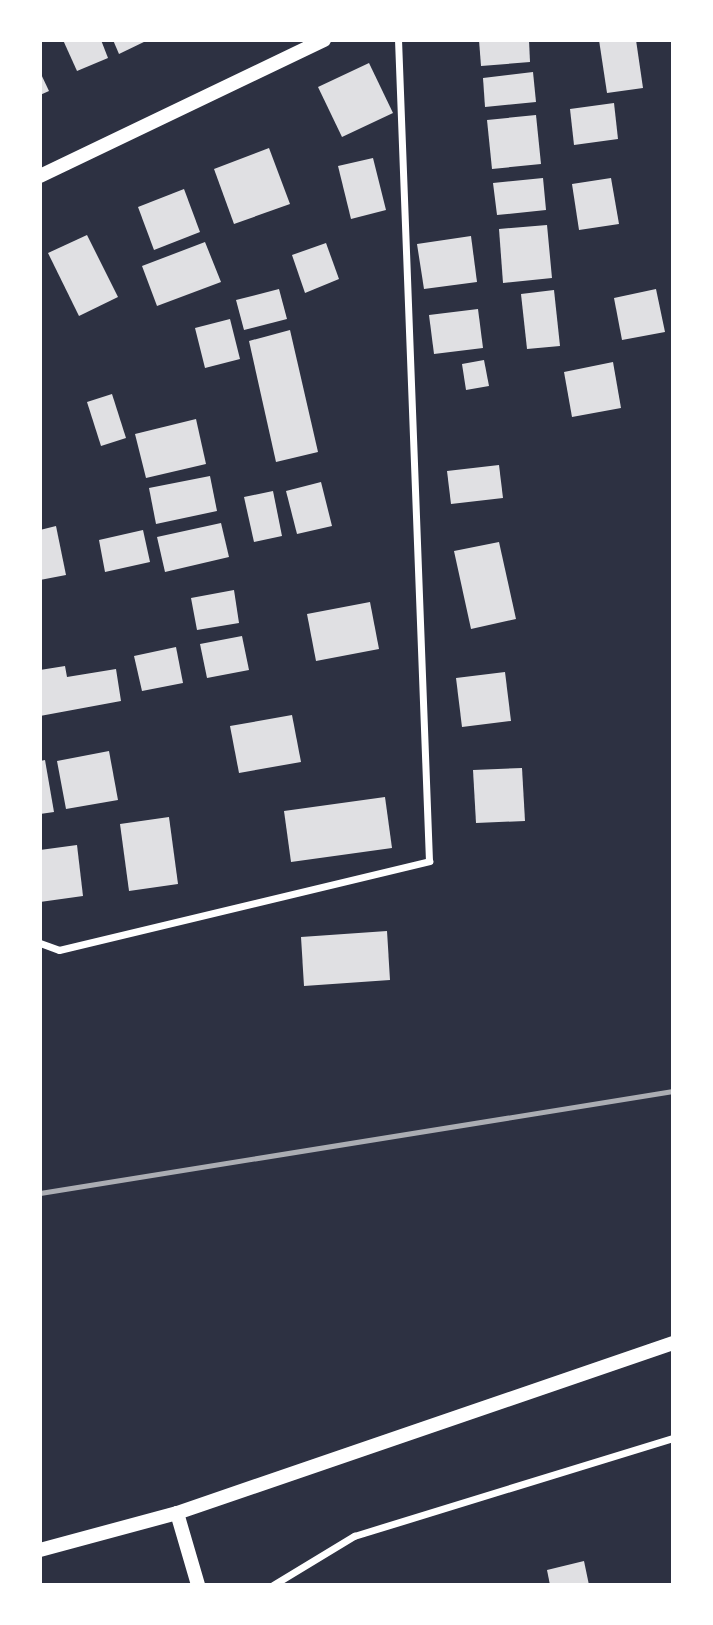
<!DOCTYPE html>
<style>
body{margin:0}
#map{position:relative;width:713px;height:1625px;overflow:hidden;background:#2d3142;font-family:Overpass,sans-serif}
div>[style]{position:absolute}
.building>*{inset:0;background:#e0e0e3}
.minor>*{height:7px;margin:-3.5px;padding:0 3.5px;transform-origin:3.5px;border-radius:3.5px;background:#fff}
.secondary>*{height:14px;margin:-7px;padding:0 7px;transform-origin:7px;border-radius:7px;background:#fff}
.rail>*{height:5px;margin:-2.5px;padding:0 2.5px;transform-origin:2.5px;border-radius:2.5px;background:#abadb3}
span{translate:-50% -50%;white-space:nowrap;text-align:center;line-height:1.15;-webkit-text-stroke:5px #fff;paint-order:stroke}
.frame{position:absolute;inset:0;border:42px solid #fff;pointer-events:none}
</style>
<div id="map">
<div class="building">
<div style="clip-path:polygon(63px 40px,101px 40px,108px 58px,77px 71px)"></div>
<div style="clip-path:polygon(113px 40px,148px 40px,119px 54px)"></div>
<div style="clip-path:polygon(479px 40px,529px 40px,530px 62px,481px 66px)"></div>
<div style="clip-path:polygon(599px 40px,636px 40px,643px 88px,607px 93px)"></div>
<div style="clip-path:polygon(369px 63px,393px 113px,342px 137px,318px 87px)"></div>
<div style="clip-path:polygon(40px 72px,49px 91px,40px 95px)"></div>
<div style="clip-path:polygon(533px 72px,536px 102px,485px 107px,483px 78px)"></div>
<div style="clip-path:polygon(614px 103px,618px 139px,574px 145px,570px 109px)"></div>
<div style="clip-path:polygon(536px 115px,541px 164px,492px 169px,487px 120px)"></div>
<div style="clip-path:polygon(269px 148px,290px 204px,234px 224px,214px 169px)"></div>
<div style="clip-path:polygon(373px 158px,386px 210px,351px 219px,338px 166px)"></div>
<div style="clip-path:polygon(543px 178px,546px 210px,497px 215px,493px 183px)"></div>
<div style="clip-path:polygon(611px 178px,619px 224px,579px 230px,572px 184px)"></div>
<div style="clip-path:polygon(184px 189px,200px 232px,154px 250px,138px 207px)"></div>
<div style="clip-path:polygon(547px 225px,552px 278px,503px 283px,499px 229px)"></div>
<div style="clip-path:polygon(87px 235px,118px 297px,79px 316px,48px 253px)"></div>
<div style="clip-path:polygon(471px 236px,477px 282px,424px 289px,417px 244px)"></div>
<div style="clip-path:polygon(205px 242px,221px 282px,157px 306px,142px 266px)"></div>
<div style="clip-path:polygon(326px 243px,339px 279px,305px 293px,292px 255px)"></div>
<div style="clip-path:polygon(279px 289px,287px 319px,244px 330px,236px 300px)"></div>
<div style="clip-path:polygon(656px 289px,665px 332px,622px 340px,614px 298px)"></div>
<div style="clip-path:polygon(554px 290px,560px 346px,527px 349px,521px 294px)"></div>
<div style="clip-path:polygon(478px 309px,483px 348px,434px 354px,429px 315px)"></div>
<div style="clip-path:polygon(230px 319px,240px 359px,205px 368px,195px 328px)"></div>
<div style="clip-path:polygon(290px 330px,318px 452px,276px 462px,249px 341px)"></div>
<div style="clip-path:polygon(484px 360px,489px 386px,466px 390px,462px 364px)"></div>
<div style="clip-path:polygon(613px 362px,621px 408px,572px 417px,564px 372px)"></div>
<div style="clip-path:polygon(112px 394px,126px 438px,101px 446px,87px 402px)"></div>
<div style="clip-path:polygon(196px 419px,206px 464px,146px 478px,135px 434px)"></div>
<div style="clip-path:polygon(499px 465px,503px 498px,451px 504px,447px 471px)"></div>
<div style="clip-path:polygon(210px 476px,217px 511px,156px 524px,149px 488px)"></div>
<div style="clip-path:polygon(321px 482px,332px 526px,297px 534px,286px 491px)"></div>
<div style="clip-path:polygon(273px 491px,282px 536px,254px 542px,244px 497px)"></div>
<div style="clip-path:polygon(221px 523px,229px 557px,165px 572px,157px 537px)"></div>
<div style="clip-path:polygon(56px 526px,66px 575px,40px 580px,40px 530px)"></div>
<div style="clip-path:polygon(143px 530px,150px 562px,105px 572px,99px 540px)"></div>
<div style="clip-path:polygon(499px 542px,516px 619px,471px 629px,454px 551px)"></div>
<div style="clip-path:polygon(234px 590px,239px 623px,197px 630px,191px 598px)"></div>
<div style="clip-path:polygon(370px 602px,379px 649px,316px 661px,307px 614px)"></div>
<div style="clip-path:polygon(242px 636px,249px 670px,207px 678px,200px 644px)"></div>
<div style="clip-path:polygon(176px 647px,183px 683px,142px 691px,134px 656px)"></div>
<div style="clip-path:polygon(65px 666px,67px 677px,116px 669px,121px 701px,40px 716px,40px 670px)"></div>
<div style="clip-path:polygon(505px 672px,511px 721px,462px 727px,456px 678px)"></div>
<div style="clip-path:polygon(292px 715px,301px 762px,239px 773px,230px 726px)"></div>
<div style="clip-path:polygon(109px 751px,118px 800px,66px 809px,57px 761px)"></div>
<div style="clip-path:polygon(45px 760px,54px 812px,40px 814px,40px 761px)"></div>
<div style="clip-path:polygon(522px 768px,525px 821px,476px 823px,473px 770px)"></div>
<div style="clip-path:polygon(385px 797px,392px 848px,291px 862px,284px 811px)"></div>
<div style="clip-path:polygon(169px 817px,178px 884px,129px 891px,120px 824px)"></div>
<div style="clip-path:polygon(77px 845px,83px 896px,40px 902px,40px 850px)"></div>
<div style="clip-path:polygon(387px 931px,390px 980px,304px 986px,301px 937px)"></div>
<div style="clip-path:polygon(584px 1561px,589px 1585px,550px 1585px,547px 1570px)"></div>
</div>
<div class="minor">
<div style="left:40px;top:943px;width:20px;rotate:20deg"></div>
<div style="left:59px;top:950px;width:381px;rotate:-13.5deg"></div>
<div style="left:429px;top:861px;width:822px;rotate:-92.16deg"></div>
<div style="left:273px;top:1585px;width:95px;rotate:-31.2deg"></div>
<div style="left:354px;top:1536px;width:334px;rotate:-17.1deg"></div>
</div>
<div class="secondary">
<div style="left:40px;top:176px;width:315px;rotate:-25.6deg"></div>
<div style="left:177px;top:1513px;width:75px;rotate:73.7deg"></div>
<div style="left:40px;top:1550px;width:142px;rotate:-15.1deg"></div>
<div style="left:177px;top:1513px;width:524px;rotate:-18.92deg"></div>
</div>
<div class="rail">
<div style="left:40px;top:1193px;width:641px;rotate:-9.15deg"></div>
</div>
<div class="frame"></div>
</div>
